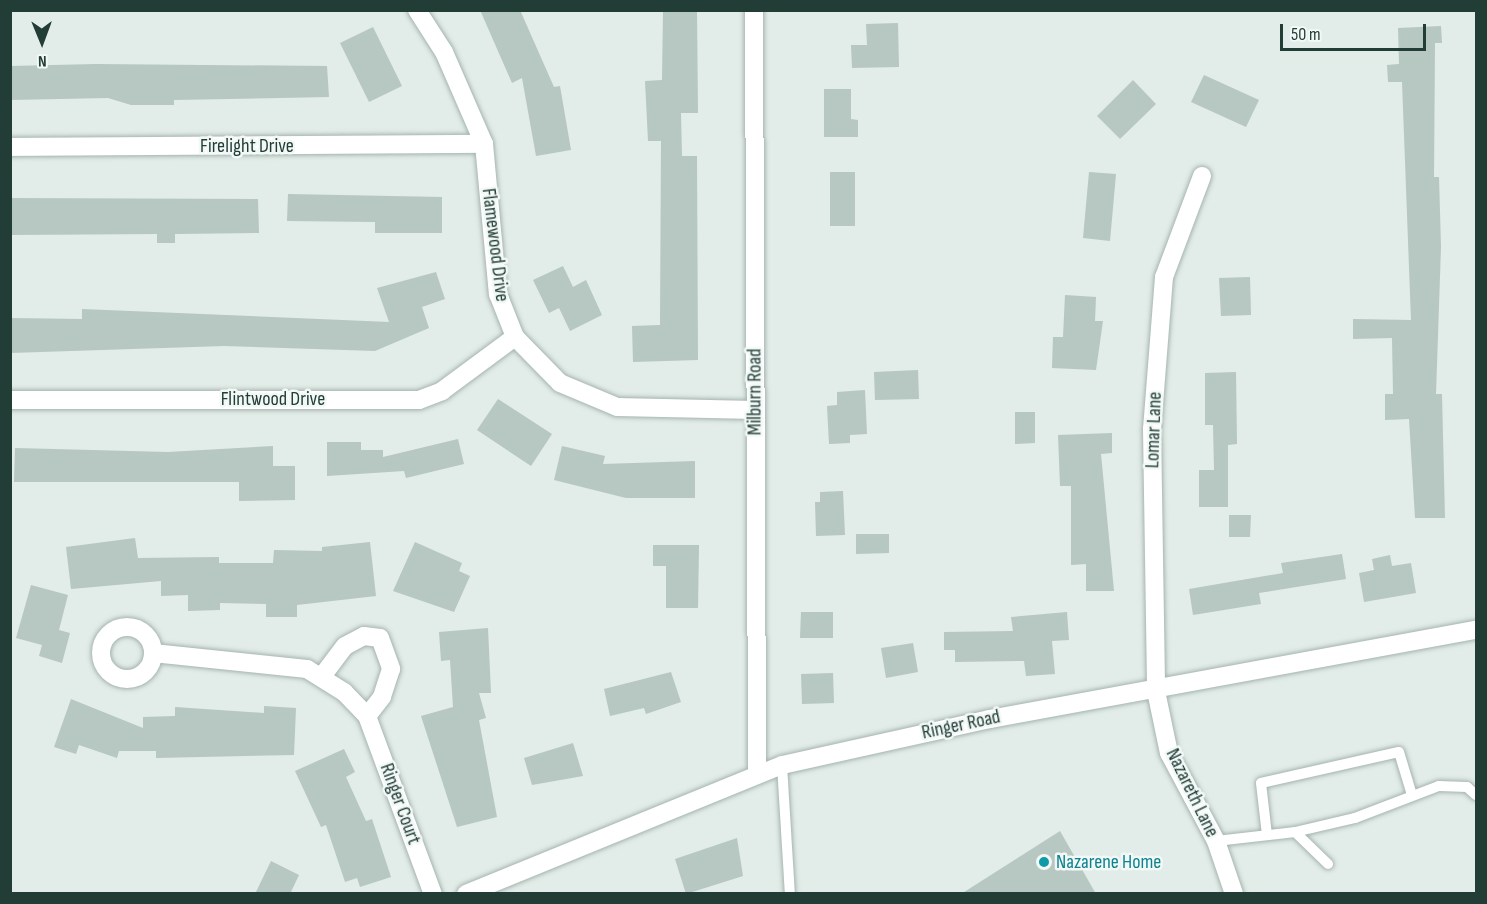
<!DOCTYPE html>
<style>
body{margin:0}
#map{position:relative;width:1487px;height:904px;overflow:hidden;background:#e2ece8;font-family:"Sofia Sans Condensed",sans-serif}
div>[style]{position:absolute}
.building>*{inset:0;background:#b7c7c1}
.roads{filter:drop-shadow(0 0 2px #a5b4af) drop-shadow(0 0 2px #a5b4af)}
.service>*{height:10px;margin:-5px;padding:0 5px;transform-origin:5px;border-radius:5px;background:#fff}
.minor>*{height:18px;margin:-9px;padding:0 9px;transform-origin:9px;border-radius:9px;background:#fff}
.minor>.ring{margin:-9px;padding:0;box-sizing:content-box;background:none;border:18px solid #fff;border-radius:50%}
.tertiary>*{height:18px;margin:-9px;padding:0 9px;transform-origin:9px;border-radius:9px;background:#fff}
.dots>*{width:16px;height:16px;translate:-50% -50%;box-sizing:border-box;border:3px solid #f2f8f6;border-radius:50%}
span{translate:-50% -50%;white-space:nowrap;text-align:center;line-height:1.15;-webkit-text-stroke:5px #f2f8f6;paint-order:stroke}
.street-label{font-size:20px;color:#223d36}
.culture-label{font-size:20px;color:#0d838f}
.left{translate:0 -50%;text-align:left}
.frame{position:absolute;inset:0;border:12px solid #223d36;pointer-events:none}
.north{position:absolute;left:12px;top:12px;width:60px;height:60px;-webkit-text-stroke:4px #f2f8f6;paint-order:stroke;rotate:179deg;font-size:16px;font-weight:700;line-height:24px;text-align:center;color:#223d36}
.north::after{content:'';display:block;margin:auto;width:21px;height:27px;background:#223d36;clip-path:polygon(50% 0,100% 100%,50% 72%,0 100%)}
.scale{position:absolute;left:1280px;top:24px;width:146px;height:27px;box-sizing:border-box;border:3px solid #223d36;border-top:0;padding-left:8px;font-size:18px;line-height:21px;white-space:nowrap;color:#223d36;-webkit-text-stroke:4px #f2f8f6;paint-order:stroke}
</style>
<div id="map">
<div class="building">
<div style="clip-path:polygon(480px 10px,520px 10px,554px 87px,560px 86px,571px 150px,536px 156px,522px 78px,512px 83px)"></div>
<div style="clip-path:polygon(663px 10px,697px 10px,698px 113px,681px 113px,682px 156px,697px 156px,698px 360px,633px 362px,632px 326px,660px 325px,661px 141px,648px 141px,645px 81px,662px 80px)"></div>
<div style="clip-path:polygon(898px 23px,899px 67px,852px 68px,851px 45px,867px 45px,866px 24px)"></div>
<div style="clip-path:polygon(1441px 26px,1442px 43px,1435px 43px,1434px 177px,1439px 177px,1441px 247px,1436px 394px,1442px 394px,1445px 518px,1415px 518px,1409px 419px,1385px 420px,1385px 394px,1393px 394px,1392px 338px,1353px 339px,1353px 319px,1411px 320px,1402px 82px,1388px 82px,1387px 65px,1399px 64px,1398px 28px)"></div>
<div style="clip-path:polygon(373px 27px,402px 86px,369px 102px,340px 43px)"></div>
<div style="clip-path:polygon(96px 64px,327px 66px,329px 97px,174px 100px,174px 105px,131px 105px,108px 98px,10px 100px,10px 66px)"></div>
<div style="clip-path:polygon(1204px 75px,1259px 100px,1246px 127px,1191px 102px)"></div>
<div style="clip-path:polygon(1133px 80px,1156px 104px,1120px 139px,1097px 116px)"></div>
<div style="clip-path:polygon(824px 89px,851px 89px,851px 119px,858px 120px,858px 137px,824px 137px)"></div>
<div style="clip-path:polygon(830px 172px,855px 172px,855px 226px,830px 226px)"></div>
<div style="clip-path:polygon(1089px 172px,1116px 174px,1110px 241px,1083px 238px)"></div>
<div style="clip-path:polygon(288px 194px,442px 197px,442px 233px,375px 233px,375px 222px,287px 221px)"></div>
<div style="clip-path:polygon(10px 198px,258px 199px,259px 233px,175px 234px,175px 243px,157px 243px,157px 234px,10px 235px)"></div>
<div style="clip-path:polygon(563px 266px,573px 287px,586px 280px,602px 315px,570px 331px,559px 308px,549px 313px,533px 280px)"></div>
<div style="clip-path:polygon(436px 272px,445px 299px,422px 307px,429px 328px,375px 351px,224px 346px,10px 353px,10px 318px,82px 319px,82px 309px,389px 322px,377px 288px)"></div>
<div style="clip-path:polygon(1250px 277px,1251px 315px,1221px 316px,1219px 278px)"></div>
<div style="clip-path:polygon(1065px 295px,1096px 297px,1095px 321px,1103px 321px,1096px 370px,1052px 368px,1053px 337px,1063px 337px)"></div>
<div style="clip-path:polygon(918px 370px,919px 399px,875px 400px,874px 372px)"></div>
<div style="clip-path:polygon(1236px 372px,1237px 444px,1228px 445px,1228px 507px,1199px 507px,1199px 470px,1214px 470px,1213px 425px,1205px 425px,1205px 373px)"></div>
<div style="clip-path:polygon(865px 390px,867px 434px,850px 435px,850px 443px,829px 444px,827px 406px,837px 405px,837px 392px)"></div>
<div style="clip-path:polygon(498px 399px,552px 434px,531px 466px,477px 430px)"></div>
<div style="clip-path:polygon(1015px 412px,1035px 412px,1035px 443px,1015px 444px)"></div>
<div style="clip-path:polygon(1112px 433px,1112px 453px,1101px 454px,1114px 591px,1086px 591px,1086px 564px,1071px 565px,1071px 486px,1060px 486px,1058px 435px)"></div>
<div style="clip-path:polygon(458px 439px,464px 464px,406px 478px,404px 471px,327px 476px,327px 442px,361px 442px,361px 450px,383px 450px,383px 457px)"></div>
<div style="clip-path:polygon(273px 446px,273px 466px,295px 466px,295px 500px,239px 501px,239px 482px,14px 482px,15px 448px,168px 452px)"></div>
<div style="clip-path:polygon(562px 446px,605px 456px,603px 464px,695px 461px,695px 498px,626px 498px,554px 480px)"></div>
<div style="clip-path:polygon(843px 491px,845px 535px,816px 536px,815px 502px,820px 502px,820px 492px)"></div>
<div style="clip-path:polygon(1229px 515px,1251px 515px,1250px 537px,1229px 537px)"></div>
<div style="clip-path:polygon(856px 534px,889px 534px,889px 553px,856px 554px)"></div>
<div style="clip-path:polygon(135px 538px,138px 558px,219px 557px,219px 563px,273px 563px,274px 550px,322px 551px,322px 547px,370px 542px,376px 596px,297px 605px,297px 617px,266px 617px,266px 604px,220px 603px,220px 610px,188px 611px,188px 595px,161px 596px,161px 581px,71px 589px,66px 547px)"></div>
<div style="clip-path:polygon(415px 542px,462px 563px,459px 571px,470px 576px,454px 612px,393px 591px)"></div>
<div style="clip-path:polygon(653px 545px,699px 545px,698px 608px,666px 608px,666px 566px,653px 566px)"></div>
<div style="clip-path:polygon(1342px 554px,1346px 579px,1259px 593px,1261px 604px,1193px 615px,1189px 589px,1283px 573px,1281px 563px)"></div>
<div style="clip-path:polygon(1390px 555px,1392px 566px,1411px 563px,1416px 593px,1364px 602px,1359px 573px,1374px 570px,1372px 559px)"></div>
<div style="clip-path:polygon(31px 585px,68px 595px,59px 630px,70px 633px,62px 663px,39px 656px,42px 645px,16px 638px)"></div>
<div style="clip-path:polygon(801px 612px,833px 612px,833px 638px,800px 638px)"></div>
<div style="clip-path:polygon(1067px 612px,1069px 640px,1052px 641px,1055px 674px,1026px 676px,1024px 661px,955px 662px,955px 650px,944px 650px,944px 632px,1013px 631px,1011px 617px)"></div>
<div style="clip-path:polygon(488px 628px,491px 693px,479px 693px,486px 718px,479px 720px,497px 817px,457px 827px,421px 716px,453px 707px,450px 660px,441px 661px,439px 632px)"></div>
<div style="clip-path:polygon(913px 643px,918px 672px,886px 678px,881px 648px)"></div>
<div style="clip-path:polygon(671px 672px,681px 702px,646px 714px,644px 708px,610px 716px,604px 689px)"></div>
<div style="clip-path:polygon(833px 673px,834px 703px,802px 704px,801px 674px)"></div>
<div style="clip-path:polygon(71px 699px,143px 728px,143px 717px,175px 716px,175px 707px,264px 713px,264px 706px,296px 708px,294px 755px,156px 758px,156px 751px,119px 751px,117px 758px,79px 745px,76px 754px,54px 747px)"></div>
<div style="clip-path:polygon(573px 743px,583px 776px,532px 785px,524px 758px)"></div>
<div style="clip-path:polygon(344px 749px,355px 772px,346px 777px,366px 821px,372px 819px,391px 877px,360px 887px,357px 878px,345px 882px,326px 825px,321px 827px,295px 771px)"></div>
<div style="clip-path:polygon(1060px 831px,1096px 894px,961px 894px)"></div>
<div style="clip-path:polygon(737px 838px,743px 876px,686px 894px,675px 859px)"></div>
<div style="clip-path:polygon(271px 861px,299px 875px,290px 894px,255px 894px)"></div>
</div>
<div class="roads">
<div class="service">
<div style="left:782px;top:765px;width:129px;rotate:86.5deg"></div>
<div style="left:1295px;top:832px;width:62px;rotate:-13.1deg"></div>
<div style="left:1355px;top:818px;width:90px;rotate:-20.9deg"></div>
<div style="left:1439px;top:786px;width:28px;rotate:2deg"></div>
<div style="left:1467px;top:787px;width:12px;rotate:42deg"></div>
<div style="left:1267px;top:835px;width:52px;rotate:-96.6deg"></div>
<div style="left:1261px;top:783px;width:141px;rotate:-12.7deg"></div>
<div style="left:1399px;top:752px;width:45px;rotate:73.2deg"></div>
<div style="left:1216px;top:841px;width:80px;rotate:-6.5deg"></div>
<div style="left:1295px;top:832px;width:46px;rotate:44.1deg"></div>
</div>
<div class="minor">
<div style="left:417px;top:10px;width:50px;rotate:57.3deg"></div>
<div style="left:444px;top:52px;width:100px;rotate:66.5deg"></div>
<div style="left:484px;top:144px;width:151px;rotate:84.7deg"></div>
<div style="left:498px;top:294px;width:46px;rotate:68.4deg"></div>
<div style="left:515px;top:337px;width:64px;rotate:45.6deg"></div>
<div style="left:560px;top:383px;width:62px;rotate:22.8deg"></div>
<div style="left:617px;top:407px;width:138px;rotate:1.2deg"></div>
<div style="left:10px;top:147px;width:474px;rotate:-0.4deg"></div>
<div style="left:1202px;top:176px;width:108px;rotate:110.6deg"></div>
<div style="left:1164px;top:277px;width:152px;rotate:94.5deg"></div>
<div style="left:1152px;top:429px;width:262px;rotate:89.1deg"></div>
<div style="left:1156px;top:691px;width:63px;rotate:78.2deg"></div>
<div style="left:1169px;top:753px;width:100px;rotate:61.9deg"></div>
<div style="left:1216px;top:841px;width:56px;rotate:71.2deg"></div>
<div style="left:10px;top:400px;width:409px"></div>
<div style="left:419px;top:400px;width:25px;rotate:-21deg"></div>
<div style="left:442px;top:391px;width:91px;rotate:-36.5deg"></div>
<div class="ring" style="left:101px;top:627px;width:34px;height:34px"></div>
<div style="left:153px;top:653px;width:155px;rotate:5.9deg"></div>
<div style="left:307px;top:669px;width:44px;rotate:31.9deg"></div>
<div style="left:344px;top:692px;width:33px;rotate:46deg"></div>
<div style="left:367px;top:716px;width:190px;rotate:69.7deg"></div>
<div style="left:323px;top:675px;width:36px;rotate:-53deg"></div>
<div style="left:345px;top:646px;width:21px;rotate:-28deg"></div>
<div style="left:364px;top:636px;width:16px;rotate:7deg"></div>
<div style="left:380px;top:638px;width:33px;rotate:70deg"></div>
<div style="left:391px;top:669px;width:29px;rotate:108deg"></div>
<div style="left:382px;top:697px;width:24px;rotate:128deg"></div>
</div>
<div class="tertiary">
<div style="left:754px;top:10px;width:763px;rotate:89.77deg"></div>
<div style="left:466px;top:894px;width:341px;rotate:-22.2deg"></div>
<div style="left:782px;top:765px;width:213px;rotate:-12.5deg"></div>
<div style="left:990px;top:719px;width:494px;rotate:-10.4deg"></div>
</div>
</div>
<div class="dots">
<div style="left:1044px;top:862px;background:#0f9aa8"></div>
</div>
<div class="street-label">
<span style="left:247px;top:146px">Firelight Drive</span>
<span style="left:495px;top:245px;rotate:83deg">Flamewood Drive</span>
<span style="left:755px;top:392px;rotate:-90deg">Milburn Road</span>
<span style="left:273px;top:399px">Flintwood Drive</span>
<span style="left:1154px;top:430px;rotate:-88deg">Lomar Lane</span>
<span style="left:961px;top:725px;rotate:-12deg">Ringer Road</span>
<span style="left:1192px;top:793px;rotate:64deg">Nazareth Lane</span>
<span style="left:400px;top:804px;rotate:70deg">Ringer Court</span>
</div>
<div class="culture-label">
<span class="left" style="left:1056px;top:862px">Nazarene Home</span>
</div>
<div class="frame"></div>
<div class="north">N</div>
<div class="scale">50 m</div>
</div>
